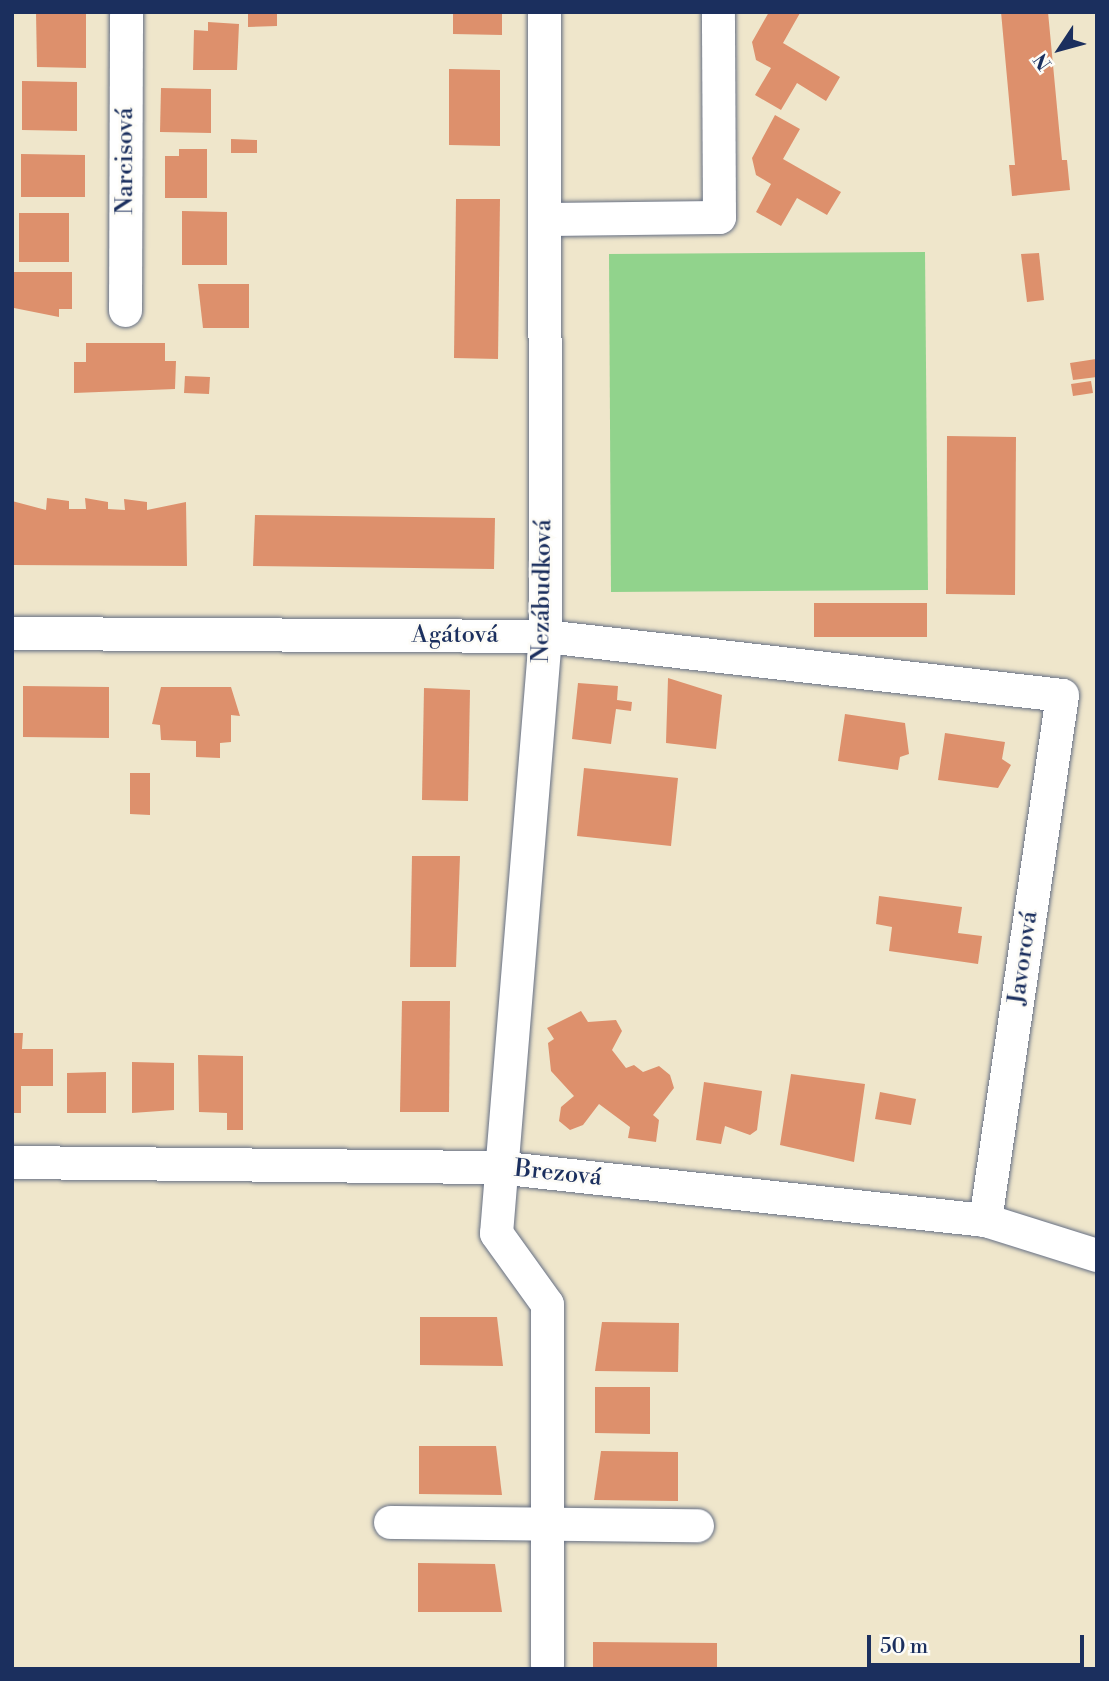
<!DOCTYPE html>
<meta charset="utf-8">
<style>
body{margin:0}
#map{position:relative;width:1109px;height:1681px;overflow:hidden;background:#efe6cb;font-family:"Libre Bodoni",serif}
div>[style]{position:absolute}
.green>*{inset:0;background:#91d38c}
.building>*{inset:0;background:#dd906c}
.roads{filter:drop-shadow(0 0 2px #656f84) drop-shadow(0 0 2px #656f84)}
.minor>*{height:33px;margin:-16.5px;padding:0 16.5px;transform-origin:16.5px;border-radius:16.5px;background:#fff}
span{translate:-50% -50%;white-space:nowrap;text-align:center;line-height:1.15;-webkit-text-stroke:5px #fdfcf7;paint-order:stroke}
.street-label{font-size:24px;color:#1b2f5e}
.frame{position:absolute;inset:0;border:14px solid #1b2f5e;pointer-events:none}
.north{position:absolute;left:1025px;top:14px;width:70px;height:70px;-webkit-text-stroke:5px #fdfcf7;paint-order:stroke;rotate:234deg;font-size:19px;font-weight:700;line-height:28px;text-align:center;color:#1b2f5e}
.north::after{content:'';display:block;margin:auto;width:24px;height:32px;background:#1b2f5e;clip-path:polygon(50% 0,100% 100%,50% 72%,0 100%)}
.scale{position:absolute;left:867px;top:1635px;width:217px;height:32px;box-sizing:border-box;border:4px solid #1b2f5e;border-top:0;padding-left:9px;font-size:21px;line-height:24px;white-space:nowrap;color:#1b2f5e;-webkit-text-stroke:5px #fdfcf7;paint-order:stroke}
</style>
<div id="map">
<div class="green">
<div style="clip-path:polygon(925px 252px,928px 590px,611px 592px,609px 254px)"></div>
</div>
<div class="building">
<div style="clip-path:polygon(36px 12px,86px 12px,86px 68px,37px 67px)"></div>
<div style="clip-path:polygon(248px 12px,277px 12px,277px 26px,248px 27px)"></div>
<div style="clip-path:polygon(453px 12px,502px 12px,502px 35px,453px 34px)"></div>
<div style="clip-path:polygon(769px 12px,800px 13px,783px 43px,840px 77px,826px 101px,797px 83px,781px 110px,755px 95px,771px 68px,756px 60px,752px 42px)"></div>
<div style="clip-path:polygon(1001px 12px,1048px 12px,1062px 160px,1067px 160px,1070px 190px,1012px 196px,1009px 165px,1015px 165px)"></div>
<div style="clip-path:polygon(208px 22px,239px 24px,237px 70px,193px 70px,194px 30px,208px 31px)"></div>
<div style="clip-path:polygon(449px 69px,500px 70px,500px 146px,449px 145px)"></div>
<div style="clip-path:polygon(22px 81px,77px 82px,77px 131px,22px 130px)"></div>
<div style="clip-path:polygon(161px 88px,211px 89px,211px 133px,160px 132px)"></div>
<div style="clip-path:polygon(775px 115px,800px 129px,783px 159px,841px 192px,827px 215px,797px 198px,781px 226px,756px 212px,771px 184px,756px 175px,752px 158px)"></div>
<div style="clip-path:polygon(231px 139px,257px 140px,257px 153px,231px 153px)"></div>
<div style="clip-path:polygon(179px 149px,207px 149px,207px 198px,165px 198px,165px 156px,179px 156px)"></div>
<div style="clip-path:polygon(21px 154px,85px 155px,85px 197px,21px 197px)"></div>
<div style="clip-path:polygon(456px 199px,500px 199px,498px 359px,454px 358px)"></div>
<div style="clip-path:polygon(182px 211px,227px 212px,227px 265px,182px 265px)"></div>
<div style="clip-path:polygon(19px 213px,69px 213px,69px 262px,19px 262px)"></div>
<div style="clip-path:polygon(1039px 253px,1044px 300px,1027px 302px,1021px 254px)"></div>
<div style="clip-path:polygon(14px 272px,72px 272px,72px 309px,59px 309px,59px 317px,14px 308px)"></div>
<div style="clip-path:polygon(198px 284px,249px 284px,249px 328px,203px 328px)"></div>
<div style="clip-path:polygon(86px 343px,165px 343px,165px 361px,176px 361px,175px 389px,74px 393px,74px 362px,86px 362px)"></div>
<div style="clip-path:polygon(1096px 359px,1097px 377px,1073px 380px,1070px 363px)"></div>
<div style="clip-path:polygon(185px 376px,210px 377px,209px 394px,184px 393px)"></div>
<div style="clip-path:polygon(1091px 381px,1093px 393px,1073px 396px,1071px 384px)"></div>
<div style="clip-path:polygon(947px 436px,1016px 437px,1015px 595px,946px 594px)"></div>
<div style="clip-path:polygon(47px 498px,69px 501px,69px 509px,86px 509px,85px 498px,108px 502px,108px 509px,125px 510px,124px 499px,147px 502px,147px 510px,186px 502px,187px 566px,12px 565px,12px 501px,46px 510px)"></div>
<div style="clip-path:polygon(255px 515px,495px 518px,494px 569px,253px 566px)"></div>
<div style="clip-path:polygon(814px 603px,927px 603px,927px 637px,814px 637px)"></div>
<div style="clip-path:polygon(668px 678px,722px 695px,716px 749px,666px 743px)"></div>
<div style="clip-path:polygon(578px 683px,618px 686px,617px 700px,632px 702px,631px 711px,616px 709px,611px 744px,572px 739px)"></div>
<div style="clip-path:polygon(23px 686px,109px 687px,109px 738px,23px 737px)"></div>
<div style="clip-path:polygon(161px 687px,231px 687px,240px 716px,231px 715px,231px 742px,220px 743px,220px 758px,196px 757px,196px 741px,161px 740px,160px 725px,152px 724px)"></div>
<div style="clip-path:polygon(424px 688px,470px 690px,468px 801px,422px 800px)"></div>
<div style="clip-path:polygon(845px 714px,905px 723px,909px 754px,900px 757px,898px 770px,838px 761px)"></div>
<div style="clip-path:polygon(945px 733px,1005px 742px,1002px 759px,1011px 765px,998px 788px,938px 780px)"></div>
<div style="clip-path:polygon(584px 768px,678px 778px,671px 846px,577px 836px)"></div>
<div style="clip-path:polygon(130px 773px,150px 773px,150px 815px,130px 814px)"></div>
<div style="clip-path:polygon(412px 856px,460px 856px,456px 967px,410px 967px)"></div>
<div style="clip-path:polygon(879px 896px,962px 907px,958px 933px,982px 936px,978px 964px,889px 951px,892px 927px,876px 924px)"></div>
<div style="clip-path:polygon(402px 1001px,450px 1001px,449px 1112px,400px 1112px)"></div>
<div style="clip-path:polygon(581px 1011px,588px 1022px,616px 1020px,622px 1031px,612px 1050px,626px 1068px,634px 1065px,643px 1072px,659px 1066px,670px 1075px,674px 1088px,653px 1115px,659px 1120px,656px 1142px,628px 1138px,630px 1127px,599px 1104px,583px 1125px,570px 1130px,559px 1121px,561px 1107px,574px 1096px,551px 1071px,548px 1043px,554px 1039px,547px 1028px)"></div>
<div style="clip-path:polygon(12px 1033px,23px 1033px,22px 1049px,53px 1049px,53px 1086px,21px 1086px,21px 1113px,12px 1113px)"></div>
<div style="clip-path:polygon(198px 1055px,243px 1056px,243px 1130px,227px 1130px,227px 1113px,199px 1112px)"></div>
<div style="clip-path:polygon(132px 1062px,174px 1063px,174px 1110px,132px 1113px)"></div>
<div style="clip-path:polygon(106px 1072px,106px 1113px,67px 1113px,67px 1073px)"></div>
<div style="clip-path:polygon(791px 1074px,865px 1084px,854px 1162px,780px 1145px)"></div>
<div style="clip-path:polygon(704px 1082px,762px 1091px,757px 1130px,750px 1135px,725px 1126px,721px 1144px,696px 1140px)"></div>
<div style="clip-path:polygon(880px 1092px,916px 1099px,911px 1125px,875px 1119px)"></div>
<div style="clip-path:polygon(420px 1317px,497px 1317px,503px 1366px,420px 1365px)"></div>
<div style="clip-path:polygon(602px 1322px,679px 1323px,678px 1372px,595px 1371px)"></div>
<div style="clip-path:polygon(595px 1387px,650px 1387px,650px 1434px,595px 1433px)"></div>
<div style="clip-path:polygon(419px 1446px,496px 1446px,502px 1495px,419px 1494px)"></div>
<div style="clip-path:polygon(601px 1451px,678px 1452px,678px 1501px,594px 1500px)"></div>
<div style="clip-path:polygon(418px 1563px,495px 1564px,502px 1612px,418px 1612px)"></div>
<div style="clip-path:polygon(593px 1642px,717px 1643px,717px 1669px,593px 1669px)"></div>
</div>
<div class="roads">
<div class="minor">
<div style="left:544px;top:12px;width:624px;rotate:89.91deg"></div>
<div style="left:545px;top:636px;width:599px;rotate:94.69deg"></div>
<div style="left:496px;top:1233px;width:87px;rotate:54.3deg"></div>
<div style="left:547px;top:1304px;width:361px;rotate:90deg"></div>
<div style="left:545px;top:219px;width:174px;rotate:-0.7deg"></div>
<div style="left:719px;top:217px;width:205px;rotate:-90.3deg"></div>
<div style="left:125px;top:310px;width:298px;rotate:-89.8deg"></div>
<div style="left:12px;top:633px;width:533px;rotate:0.32deg"></div>
<div style="left:545px;top:636px;width:520px;rotate:6.51deg"></div>
<div style="left:1062px;top:695px;width:531px;rotate:98.34deg"></div>
<div style="left:12px;top:1162px;width:485px;rotate:0.6deg"></div>
<div style="left:497px;top:1167px;width:491px;rotate:6.2deg"></div>
<div style="left:985px;top:1220px;width:117px;rotate:17.4deg"></div>
<div style="left:390px;top:1522px;width:307px;rotate:0.6deg"></div>
</div>
</div>
<div class="street-label">
<span style="left:126px;top:161px;rotate:-90deg">Narcisová</span>
<span style="left:543px;top:591px;rotate:-89deg">Nezábudková</span>
<span style="left:455px;top:636px">Agátová</span>
<span style="left:1024px;top:958px;rotate:-82deg">Javorová</span>
<span style="left:558px;top:1174px;rotate:6deg">Brezová</span>
</div>
<div class="frame"></div>
<div class="north">N</div>
<div class="scale">50 m</div>
</div>
